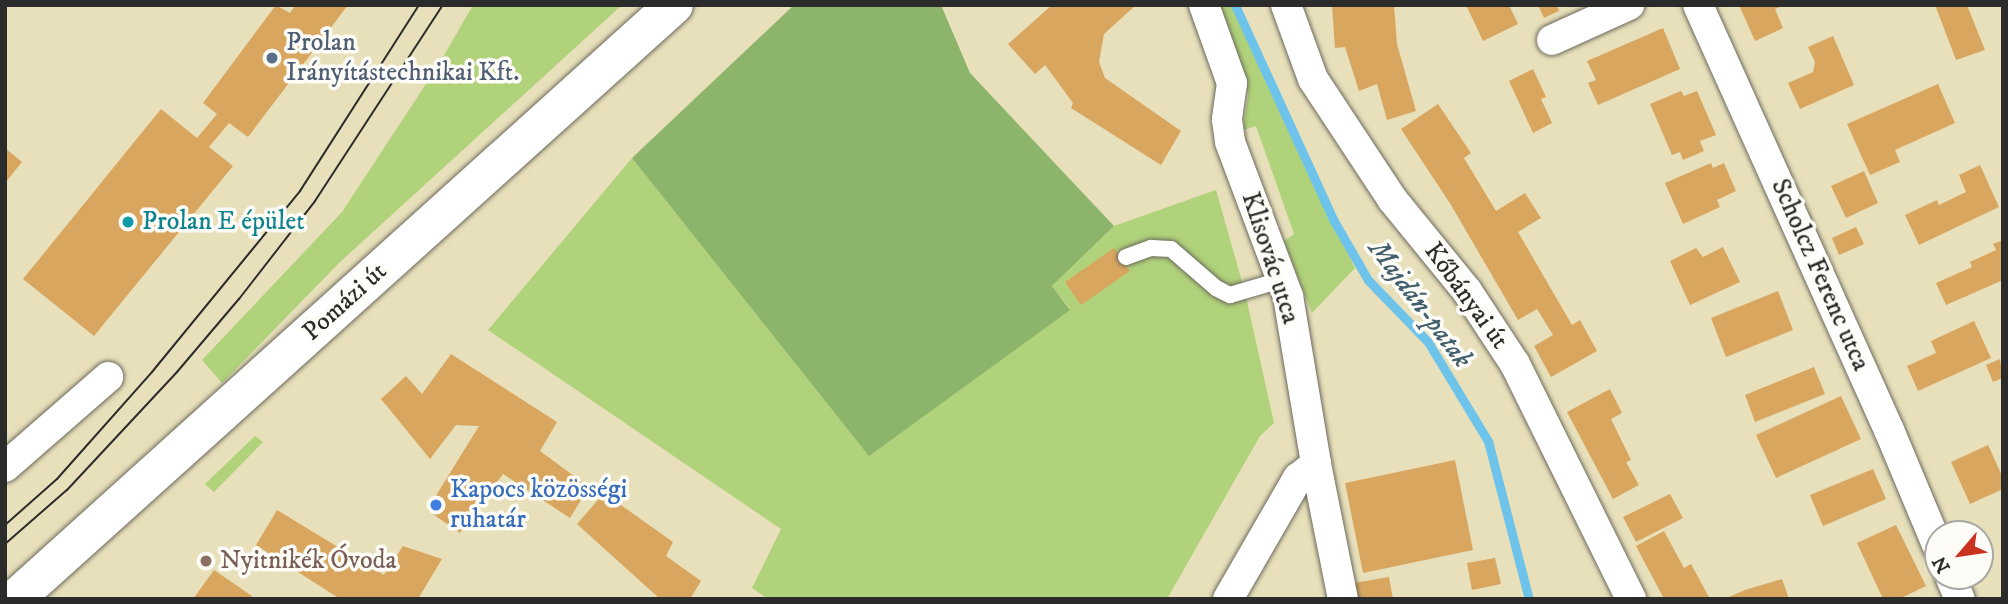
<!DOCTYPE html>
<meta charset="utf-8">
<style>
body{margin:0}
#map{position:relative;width:2008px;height:604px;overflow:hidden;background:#e7e0bb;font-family:"IM FELL DW Pica",serif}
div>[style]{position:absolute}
.green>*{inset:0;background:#b0d27a}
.forest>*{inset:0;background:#8cb46a}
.stream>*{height:9px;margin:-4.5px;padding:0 4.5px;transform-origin:4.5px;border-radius:4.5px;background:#6dc3e9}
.building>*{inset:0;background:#d9a660}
.roads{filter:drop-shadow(0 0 2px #6d6a5d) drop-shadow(0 0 2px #6d6a5d)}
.lane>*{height:16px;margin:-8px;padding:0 8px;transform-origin:8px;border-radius:8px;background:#fff}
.street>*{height:30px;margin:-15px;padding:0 15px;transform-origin:15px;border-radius:15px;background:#fff}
.secondary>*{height:38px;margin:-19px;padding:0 19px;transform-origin:19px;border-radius:19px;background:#fff}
.tram>*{height:2px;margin:-1px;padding:0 1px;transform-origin:1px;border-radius:1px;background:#2b2b2b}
.dots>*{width:19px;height:19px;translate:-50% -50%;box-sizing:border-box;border:4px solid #fdfcf7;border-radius:50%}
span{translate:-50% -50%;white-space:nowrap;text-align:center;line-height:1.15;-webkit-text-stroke:7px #fdfcf7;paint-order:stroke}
.service-label{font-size:26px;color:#4e5e75}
.left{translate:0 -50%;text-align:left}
.culture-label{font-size:26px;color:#0d838f}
.street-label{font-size:26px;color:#2b2b2b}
.shop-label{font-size:26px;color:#366cbe}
.education-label{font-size:26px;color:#785e54}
.water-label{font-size:28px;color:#42606e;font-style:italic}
.frame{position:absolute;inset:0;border:7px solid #2b2b2b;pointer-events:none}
.north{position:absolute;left:1924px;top:520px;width:70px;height:70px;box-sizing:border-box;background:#fdfcf7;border:2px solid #a9a8a5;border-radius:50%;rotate:241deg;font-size:19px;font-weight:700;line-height:28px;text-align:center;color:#2b2b2b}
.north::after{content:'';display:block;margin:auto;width:24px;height:32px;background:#c8321e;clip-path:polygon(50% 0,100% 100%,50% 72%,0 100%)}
</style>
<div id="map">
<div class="green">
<div style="clip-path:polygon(473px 5px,622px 5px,339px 263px,222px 383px,202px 360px,342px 212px,439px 64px)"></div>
<div style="clip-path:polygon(1219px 5px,1233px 5px,1355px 268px,1312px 313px,1284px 241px,1294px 234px,1256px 126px,1243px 130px,1248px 97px,1247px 82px)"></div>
<div style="clip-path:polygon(632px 158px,869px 455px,1070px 309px,1052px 286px,1114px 226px,1216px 190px,1245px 292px,1274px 423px,1260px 436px,1167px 599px,768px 599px,752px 588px,781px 529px,488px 330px)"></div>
<div style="clip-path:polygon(255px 436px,263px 442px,214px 492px,205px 484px)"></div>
</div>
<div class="forest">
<div style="clip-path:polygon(794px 5px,941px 5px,970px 73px,1114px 226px,1052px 286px,1070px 310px,869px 456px,632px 158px)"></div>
</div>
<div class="stream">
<div style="left:1235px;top:5px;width:238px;rotate:65.4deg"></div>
<div style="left:1334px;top:221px;width:68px;rotate:60deg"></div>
<div style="left:1368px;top:280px;width:86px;rotate:45.9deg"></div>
<div style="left:1428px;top:342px;width:116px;rotate:58.8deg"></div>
<div style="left:1488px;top:441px;width:163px;rotate:75.5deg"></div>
</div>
<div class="building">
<div style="clip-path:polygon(276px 5px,290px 13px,296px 5px,348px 5px,248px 137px,229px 123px,209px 147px,233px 166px,94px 336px,23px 279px,161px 109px,197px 138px,217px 114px,203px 103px)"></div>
<div style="clip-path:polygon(1052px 5px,1136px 5px,1104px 34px,1099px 62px,1105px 78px,1181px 131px,1161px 165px,1071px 108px,1073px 103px,1045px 65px,1035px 74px,1008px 44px)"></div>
<div style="clip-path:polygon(1332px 5px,1394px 5px,1397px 44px,1416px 111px,1387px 120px,1377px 84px,1359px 91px,1345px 47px,1335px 48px)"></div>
<div style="clip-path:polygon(1466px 5px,1509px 5px,1518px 24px,1483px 41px)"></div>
<div style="clip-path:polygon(1538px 5px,1557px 5px,1559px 11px,1544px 18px)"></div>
<div style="clip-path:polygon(1739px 5px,1784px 5px,1775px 9px,1783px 28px,1755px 41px)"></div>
<div style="clip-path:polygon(1935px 5px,1967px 5px,1985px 50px,1956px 60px)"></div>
<div style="clip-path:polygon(1663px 28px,1680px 69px,1598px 105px,1588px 83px,1596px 80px,1587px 61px)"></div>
<div style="clip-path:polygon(1833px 36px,1854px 85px,1800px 109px,1788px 83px,1813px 72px,1815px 62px,1808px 47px)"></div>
<div style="clip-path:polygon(1533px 69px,1546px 97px,1541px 99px,1552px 123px,1533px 133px,1509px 81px)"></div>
<div style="clip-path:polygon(1938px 84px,1955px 123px,1895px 150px,1900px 162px,1870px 175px,1847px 124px)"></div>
<div style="clip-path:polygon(1681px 91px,1684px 96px,1697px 91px,1716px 135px,1700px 141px,1704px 151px,1683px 160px,1680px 152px,1672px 155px,1650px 104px)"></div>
<div style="clip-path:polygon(1438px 104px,1471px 153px,1464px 158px,1496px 211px,1525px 193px,1541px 218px,1518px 232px,1572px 325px,1580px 320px,1597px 351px,1551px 377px,1534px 346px,1553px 335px,1537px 309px,1518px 320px,1451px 205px,1401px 129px)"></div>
<div style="clip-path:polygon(5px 148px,22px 162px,5px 183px)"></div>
<div style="clip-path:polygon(1711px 163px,1713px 168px,1724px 163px,1736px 191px,1717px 200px,1720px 207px,1683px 224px,1665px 183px)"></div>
<div style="clip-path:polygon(1980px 165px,1999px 207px,1919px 245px,1905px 215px,1937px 200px,1939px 205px,1966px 192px,1959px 175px)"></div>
<div style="clip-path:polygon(1864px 171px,1878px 203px,1846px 218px,1831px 186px)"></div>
<div style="clip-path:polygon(1856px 227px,1864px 244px,1839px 255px,1832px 238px)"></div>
<div style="clip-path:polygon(2003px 240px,2003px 280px,1946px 305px,1936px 283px,1972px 267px,1970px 262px,1996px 250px,1993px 244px)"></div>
<div style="clip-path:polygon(1723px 247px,1740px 282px,1690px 305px,1670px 261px,1696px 248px,1703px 257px)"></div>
<div style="clip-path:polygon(1114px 248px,1130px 271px,1081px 305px,1065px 282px)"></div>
<div style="clip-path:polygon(1778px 291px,1793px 330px,1726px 357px,1711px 318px)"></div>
<div style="clip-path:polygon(1974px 321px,1991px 358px,1918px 391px,1907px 366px,1936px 353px,1931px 341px)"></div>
<div style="clip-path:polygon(451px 354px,557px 422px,540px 451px,589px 487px,570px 518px,503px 474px,460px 533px,427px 510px,479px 426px,456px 425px,430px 459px,381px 399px,406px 376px,422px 394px)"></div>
<div style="clip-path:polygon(2000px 359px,2003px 378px,1993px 382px,1986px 365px)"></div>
<div style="clip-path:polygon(1814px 367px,1825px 394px,1755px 422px,1745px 395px)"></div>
<div style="clip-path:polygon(1610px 389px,1622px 413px,1611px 419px,1631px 460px,1626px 462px,1639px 485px,1613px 499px,1567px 412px)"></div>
<div style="clip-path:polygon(1841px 396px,1861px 439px,1776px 478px,1756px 435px)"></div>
<div style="clip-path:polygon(1988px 445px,2003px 478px,2003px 489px,1970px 504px,1951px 462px)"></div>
<div style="clip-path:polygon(1455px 460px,1473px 550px,1363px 573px,1345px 483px)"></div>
<div style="clip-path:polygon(1873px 469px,1886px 499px,1823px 526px,1810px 495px)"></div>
<div style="clip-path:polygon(604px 493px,673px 542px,666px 556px,701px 581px,690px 599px,660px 599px,577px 524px)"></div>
<div style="clip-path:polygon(1670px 494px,1683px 518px,1636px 542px,1623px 517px)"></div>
<div style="clip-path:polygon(277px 510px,384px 575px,403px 546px,442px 559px,418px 599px,340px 599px,256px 545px)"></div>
<div style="clip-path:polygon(1896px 525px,1926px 586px,1899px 599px,1883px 599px,1857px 543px)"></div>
<div style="clip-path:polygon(1664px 531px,1684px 568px,1691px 564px,1710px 599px,1664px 599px,1636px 546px)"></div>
<div style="clip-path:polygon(1495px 558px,1501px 584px,1472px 590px,1467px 563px)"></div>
<div style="clip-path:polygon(214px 570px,252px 596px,250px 599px,193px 599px)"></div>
<div style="clip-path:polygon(1389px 577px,1393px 599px,1357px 599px,1354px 583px)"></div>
<div style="clip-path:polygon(1782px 579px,1789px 599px,1724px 599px,1745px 590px)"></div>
</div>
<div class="roads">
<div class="lane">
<div style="left:1126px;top:257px;width:27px;rotate:-20deg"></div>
<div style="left:1151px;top:248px;width:20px;rotate:3deg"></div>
<div style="left:1171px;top:249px;width:60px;rotate:40.9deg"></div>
<div style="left:1216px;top:288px;width:16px;rotate:27deg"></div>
<div style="left:1230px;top:295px;width:53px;rotate:-16.4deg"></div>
</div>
<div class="street">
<div style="left:1204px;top:5px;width:83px;rotate:70.3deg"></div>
<div style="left:1232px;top:83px;width:37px;rotate:98deg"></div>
<div style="left:1227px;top:120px;width:22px;rotate:82deg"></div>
<div style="left:1230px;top:142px;width:165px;rotate:69.4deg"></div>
<div style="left:1288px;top:296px;width:170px;rotate:80.5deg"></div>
<div style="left:1316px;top:464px;width:138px;rotate:78.7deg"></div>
<div style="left:1286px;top:5px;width:79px;rotate:70deg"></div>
<div style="left:1313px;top:79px;width:144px;rotate:56.6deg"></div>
<div style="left:1392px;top:199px;width:119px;rotate:50.8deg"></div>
<div style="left:1467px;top:291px;width:87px;rotate:56.7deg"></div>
<div style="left:1515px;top:364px;width:262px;rotate:63.7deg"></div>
<div style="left:1698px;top:5px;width:466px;rotate:65.8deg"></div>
<div style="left:1889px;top:430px;width:127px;rotate:67.3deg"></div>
<div style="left:1552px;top:40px;width:85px;rotate:-24.4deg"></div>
<div style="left:5px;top:467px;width:137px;rotate:-41.1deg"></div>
<div style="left:1950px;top:576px;width:25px;rotate:67deg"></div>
<div style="left:1228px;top:599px;width:140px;rotate:-60deg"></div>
<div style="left:1298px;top:478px;width:23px;rotate:-38deg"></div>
</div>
<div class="secondary">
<div style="left:15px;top:599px;width:887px;rotate:-42.03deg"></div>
</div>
</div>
<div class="tram">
<div style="left:5px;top:525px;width:69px;rotate:-41.5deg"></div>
<div style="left:57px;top:479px;width:143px;rotate:-48.4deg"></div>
<div style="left:152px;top:372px;width:234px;rotate:-50.7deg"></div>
<div style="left:300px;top:191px;width:221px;rotate:-57.4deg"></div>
<div style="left:5px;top:544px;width:82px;rotate:-41.1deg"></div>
<div style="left:67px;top:490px;width:161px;rotate:-47deg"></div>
<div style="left:177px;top:372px;width:96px;rotate:-49.7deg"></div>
<div style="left:239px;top:299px;width:124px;rotate:-52.2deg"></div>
<div style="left:315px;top:201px;width:234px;rotate:-56.9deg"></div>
</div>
<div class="dots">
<div style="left:272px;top:58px;background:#5c6f8a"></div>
<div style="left:128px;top:222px;background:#0f9aa8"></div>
<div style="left:436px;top:505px;background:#3f7fe0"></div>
<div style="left:206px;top:561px;background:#8d6e63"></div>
</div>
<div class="service-label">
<span class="left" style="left:286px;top:58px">Prolan<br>Irányítástechnikai Kft.</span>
</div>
<div class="culture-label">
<span class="left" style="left:142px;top:222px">Prolan E épület</span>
</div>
<div class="street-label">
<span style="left:1270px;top:258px;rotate:72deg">Klisovác utca</span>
<span style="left:1820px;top:275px;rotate:66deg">Scholcz Ferenc utca</span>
<span style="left:1466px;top:296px;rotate:54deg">Kőbányai út</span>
<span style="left:345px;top:302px;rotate:-42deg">Pomázi út</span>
</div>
<div class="shop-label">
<span class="left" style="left:450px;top:505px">Kapocs közösségi<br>ruhatár</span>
</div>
<div class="education-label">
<span class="left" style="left:220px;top:561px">Nyitnikék Óvoda</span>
</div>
<div class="water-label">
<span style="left:1420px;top:304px;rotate:53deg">Majdán-patak</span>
</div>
<div class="frame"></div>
<div class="north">N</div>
</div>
